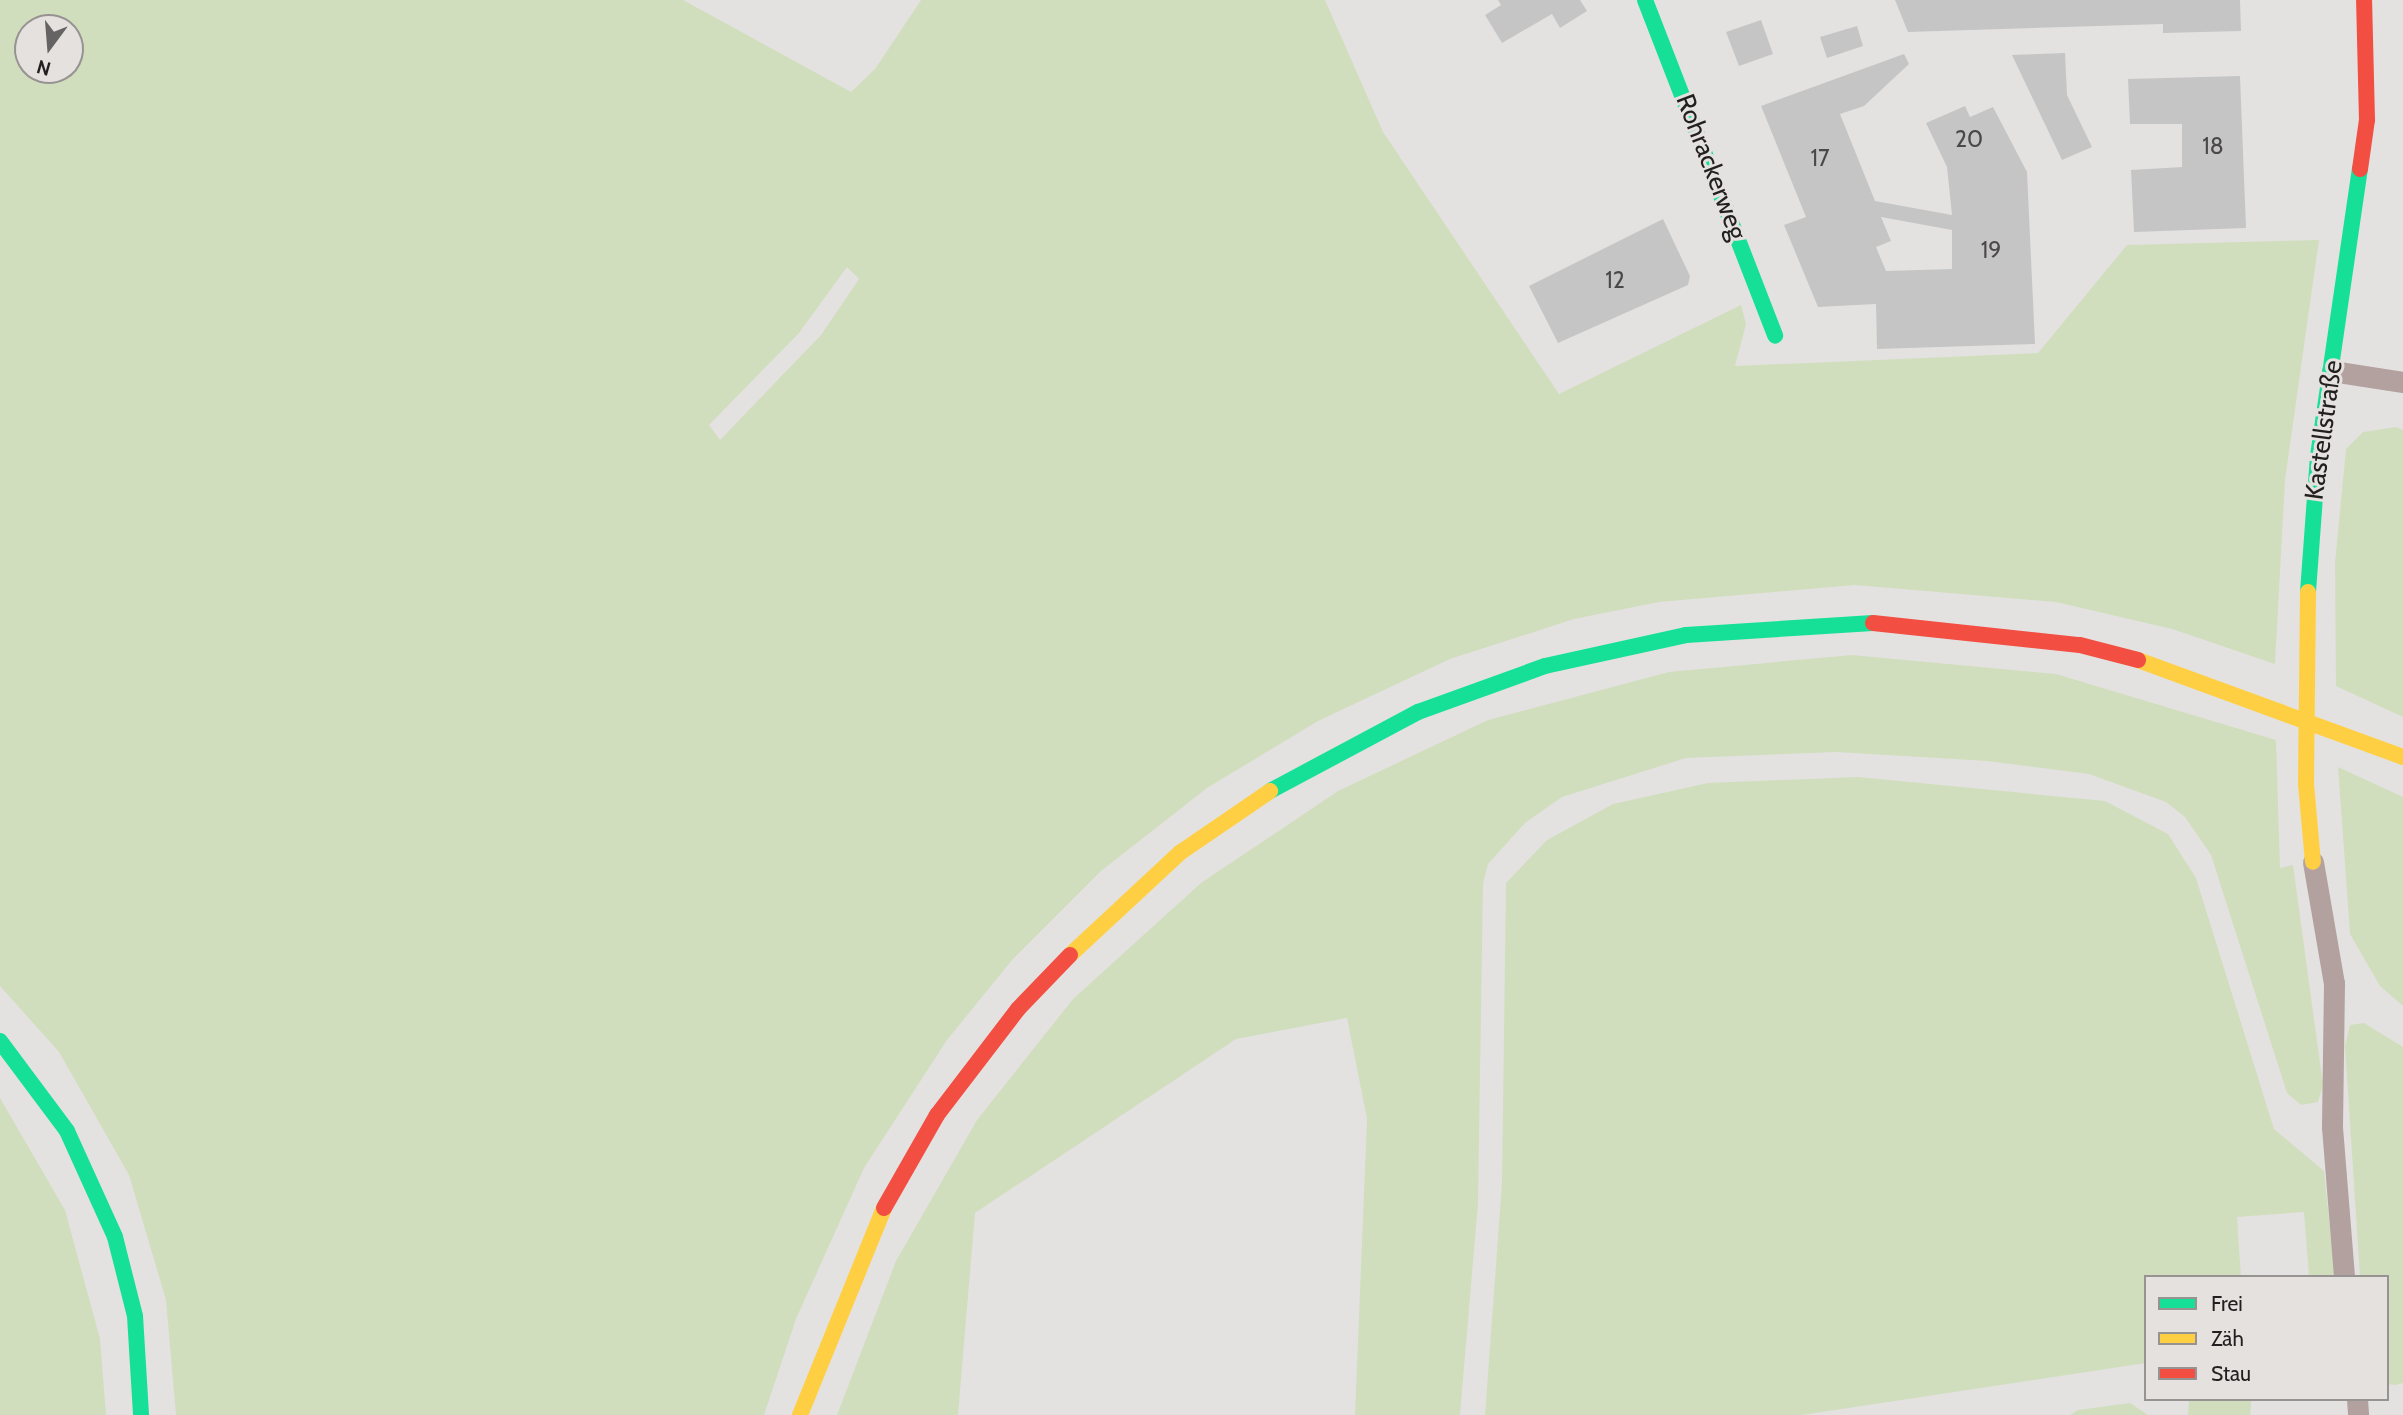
<!DOCTYPE html>
<meta charset="utf-8">
<style>
body{margin:0}
#map{position:relative;width:2403px;height:1415px;overflow:hidden;background:#e4e2e0;font-family:Cabin,sans-serif}
div>[style]{position:absolute}
.green>*{inset:0;background:#d0debd}
.building>*{inset:0;background:#c6c5c6}
.lane>*{height:21px;margin:-10.5px;padding:0 10.5px;transform-origin:10.5px;border-radius:10.5px;background:#b2a19f}
.fast>*{height:16px;margin:-8px;padding:0 8px;transform-origin:8px;border-radius:8px;background:#16e098}
.slow>*{height:16px;margin:-8px;padding:0 8px;transform-origin:8px;border-radius:8px;background:#ffcf43}
.jam>*{height:16px;margin:-8px;padding:0 8px;transform-origin:8px;border-radius:8px;background:#f24e42}
.slow-bridge>*{height:16px;margin:-8px;padding:0 8px;transform-origin:8px;border-radius:8px;background:#ffcf43}
span{translate:-50% -50%;white-space:nowrap;text-align:center;line-height:1.15;-webkit-text-stroke:6px #e5e1df;paint-order:stroke}
.number-label{font-size:23px;color:#4a4849}
.number-label span{-webkit-text-stroke-width:0}
.street-label{font-size:26px;color:#211f1f}
.legend{position:absolute;left:2144px;top:1275px;width:245px;height:126px;box-sizing:border-box;background:#e5e1df;border:2px solid #979392;margin:0;padding:9px 12px;list-style:none;font-size:21px;color:#211f1f}
.legend li{display:flex;align-items:center;gap:14px;height:35px}
.legend b{width:35px;border:2px solid #979392}
.north{position:absolute;left:14px;top:14px;width:70px;height:70px;box-sizing:border-box;background:#e5e1df;border:2px solid #979392;border-radius:50%;rotate:196deg;font-size:19px;font-weight:700;line-height:28px;text-align:center;color:#211f1f}
.north::after{content:'';display:block;margin:auto;width:24px;height:32px;background:#656363;clip-path:polygon(50% 0,100% 100%,50% 72%,0 100%)}
</style>
<div id="map">
<div class="green">
<div style="clip-path:polygon(evenodd,0 0,683px 0,851px 92px,875px 69px,921px 0,1325px 0,1383px 132px,1559px 394px,1741px 305px,1746px 324px,1735px 366px,2038px 353px,2127px 245px,2319px 240px,2285px 480px,2275px 664px,2172px 629px,2056px 602px,1855px 585px,1659px 602px,1574px 619px,1450px 659px,1318px 721px,1207px 788px,1101px 871px,1012px 960px,947px 1040px,864px 1168px,796px 1319px,764px 1415px,176px 1415px,166px 1300px,129px 1175px,59px 1052px,0 986px,0 0,28px 28px,70px 28px,70px 70px,28px 70px,28px 28px,0 0,847px 267px,859px 279px,821px 335px,720px 440px,709px 425px,799px 333px,847px 267px)"></div>
<div style="clip-path:polygon(2396px 427px,2403px 430px,2403px 717px,2336px 686px,2335px 563px,2346px 449px,2363px 432px)"></div>
<div style="clip-path:polygon(1852px 655px,2056px 674px,2276px 740px,2280px 868px,2293px 865px,2323px 1085px,2318px 1102px,2301px 1105px,2287px 1093px,2211px 855px,2185px 817px,2166px 802px,2089px 774px,1987px 761px,1837px 752px,1686px 758px,1562px 797px,1525px 823px,1488px 864px,1483px 884px,1478px 1203px,1460px 1415px,1355px 1415px,1367px 1119px,1347px 1018px,1236px 1039px,975px 1213px,958px 1415px,837px 1415px,896px 1261px,977px 1120px,1073px 999px,1201px 883px,1338px 791px,1488px 720px,1669px 672px)"></div>
<div style="clip-path:polygon(2338px 767px,2403px 797px,2403px 1006px,2380px 986px,2350px 934px)"></div>
<div style="clip-path:polygon(1858px 777px,2105px 801px,2168px 834px,2196px 878px,2274px 1129px,2324px 1171px,2335px 1277px,2309px 1277px,2304px 1212px,2237px 1217px,2241px 1277px,2146px 1277px,2146px 1363px,1802px 1415px,1485px 1415px,1502px 1183px,1506px 883px,1547px 840px,1613px 804px,1708px 783px)"></div>
<div style="clip-path:polygon(2364px 1023px,2403px 1047px,2403px 1383px,2396px 1385px,2387px 1384px,2387px 1277px,2360px 1277px,2345px 1046px,2350px 1025px)"></div>
<div style="clip-path:polygon(0 1098px,65px 1210px,100px 1339px,106px 1415px,0 1415px)"></div>
<div style="clip-path:polygon(2189px 1399px,2251px 1399px,2251px 1407px,2250px 1415px,2188px 1415px)"></div>
<div style="clip-path:polygon(2130px 1403px,2148px 1415px,2070px 1415px,2078px 1410px)"></div>
</div>
<div class="building">
<div style="clip-path:polygon(1498px 0,1580px 0,1587px 11px,1560px 28px,1552px 14px,1502px 43px,1485px 15px,1501px 5px)"></div>
<div style="clip-path:polygon(1895px 0,2240px 0,2241px 31px,2163px 33px,2163px 24px,1908px 32px)"></div>
<div style="clip-path:polygon(1761px 20px,1773px 54px,1739px 66px,1726px 32px)"></div>
<div style="clip-path:polygon(1857px 26px,1863px 46px,1827px 58px,1820px 37px)"></div>
<div style="clip-path:polygon(2065px 53px,2067px 95px,2092px 147px,2062px 160px,2012px 55px)"></div>
<div style="clip-path:polygon(evenodd,1904px 54px,1909px 64px,1864px 106px,1840px 114px,1875px 201px,1952px 215px,1947px 167px,1926px 123px,1965px 106px,1970px 117px,1993px 107px,2027px 172px,2035px 344px,1877px 349px,1876px 304px,1818px 307px,1784px 225px,1806px 217px,1761px 106px,1904px 54px,1881px 217px,1952px 230px,1952px 269px,1886px 271px,1876px 247px,1891px 241px,1881px 217px)"></div>
<div style="clip-path:polygon(2240px 76px,2246px 228px,2134px 232px,2131px 170px,2182px 167px,2182px 124px,2130px 124px,2128px 79px)"></div>
<div style="clip-path:polygon(1663px 219px,1690px 276px,1688px 285px,1558px 343px,1529px 286px)"></div>
</div>
<div class="lane">
<div style="left:2332px;top:371px;width:72px;rotate:8.8deg"></div>
<div style="left:2313px;top:862px;width:123px;rotate:80.2deg"></div>
<div style="left:2334px;top:983px;width:144px;rotate:90.8deg"></div>
<div style="left:2332px;top:1127px;width:150px;rotate:85.4deg"></div>
<div style="left:2357px;top:1399px;width:16px;rotate:86deg"></div>
</div>
<div class="fast">
<div style="left:1645px;top:0;width:360px;rotate:68.8deg"></div>
<div style="left:2308px;top:592px;width:136px;rotate:-85.8deg"></div>
<div style="left:2318px;top:456px;width:290px;rotate:-81.7deg"></div>
<div style="left:1270px;top:791px;width:168px;rotate:-28.1deg"></div>
<div style="left:1418px;top:712px;width:135px;rotate:-19.9deg"></div>
<div style="left:1545px;top:666px;width:144px;rotate:-12.4deg"></div>
<div style="left:1686px;top:635px;width:187px;rotate:-3.7deg"></div>
<div style="left:0;top:1041px;width:112px;rotate:53.3deg"></div>
<div style="left:67px;top:1131px;width:116px;rotate:65.6deg"></div>
<div style="left:115px;top:1237px;width:81px;rotate:75.8deg"></div>
<div style="left:135px;top:1316px;width:99px;rotate:86.5deg"></div>
</div>
<div class="slow">
<div style="left:2138px;top:660px;width:282px;rotate:20.1deg"></div>
<div style="left:1070px;top:955px;width:151px;rotate:-42.9deg"></div>
<div style="left:1181px;top:852px;width:108px;rotate:-34.4deg"></div>
<div style="left:800px;top:1415px;width:223px;rotate:-67.9deg"></div>
</div>
<div class="jam">
<div style="left:2360px;top:169px;width:49px;rotate:-81.9deg"></div>
<div style="left:2367px;top:120px;width:120px;rotate:-91.4deg"></div>
<div style="left:1873px;top:623px;width:208px;rotate:6.1deg"></div>
<div style="left:2080px;top:645px;width:60px;rotate:14.5deg"></div>
<div style="left:884px;top:1208px;width:107px;rotate:-60.3deg"></div>
<div style="left:937px;top:1115px;width:133px;rotate:-52.6deg"></div>
<div style="left:1018px;top:1009px;width:75px;rotate:-46.1deg"></div>
</div>
<div class="slow-bridge">
<div style="left:2308px;top:592px;width:192px;rotate:90.6deg"></div>
<div style="left:2306px;top:784px;width:78px;rotate:84.9deg"></div>
</div>
<div class="number-label">
<span style="left:1969px;top:139px">20</span>
<span style="left:2213px;top:146px">18</span>
<span style="left:1820px;top:158px">17</span>
<span style="left:1991px;top:250px">19</span>
<span style="left:1615px;top:280px">12</span>
</div>
<div class="street-label">
<span style="left:1711px;top:167px;rotate:69deg">Rohrackerweg</span>
<span style="left:2324px;top:430px;rotate:-82deg">Kastellstraße</span>
</div>
<ul class="legend">
<li><b style="height:9px;background:#16e098"></b>Frei</li>
<li><b style="height:9px;background:#ffcf43"></b>Zäh</li>
<li><b style="height:9px;background:#f24e42"></b>Stau</li>
</ul>
<div class="north">N</div>
</div>
